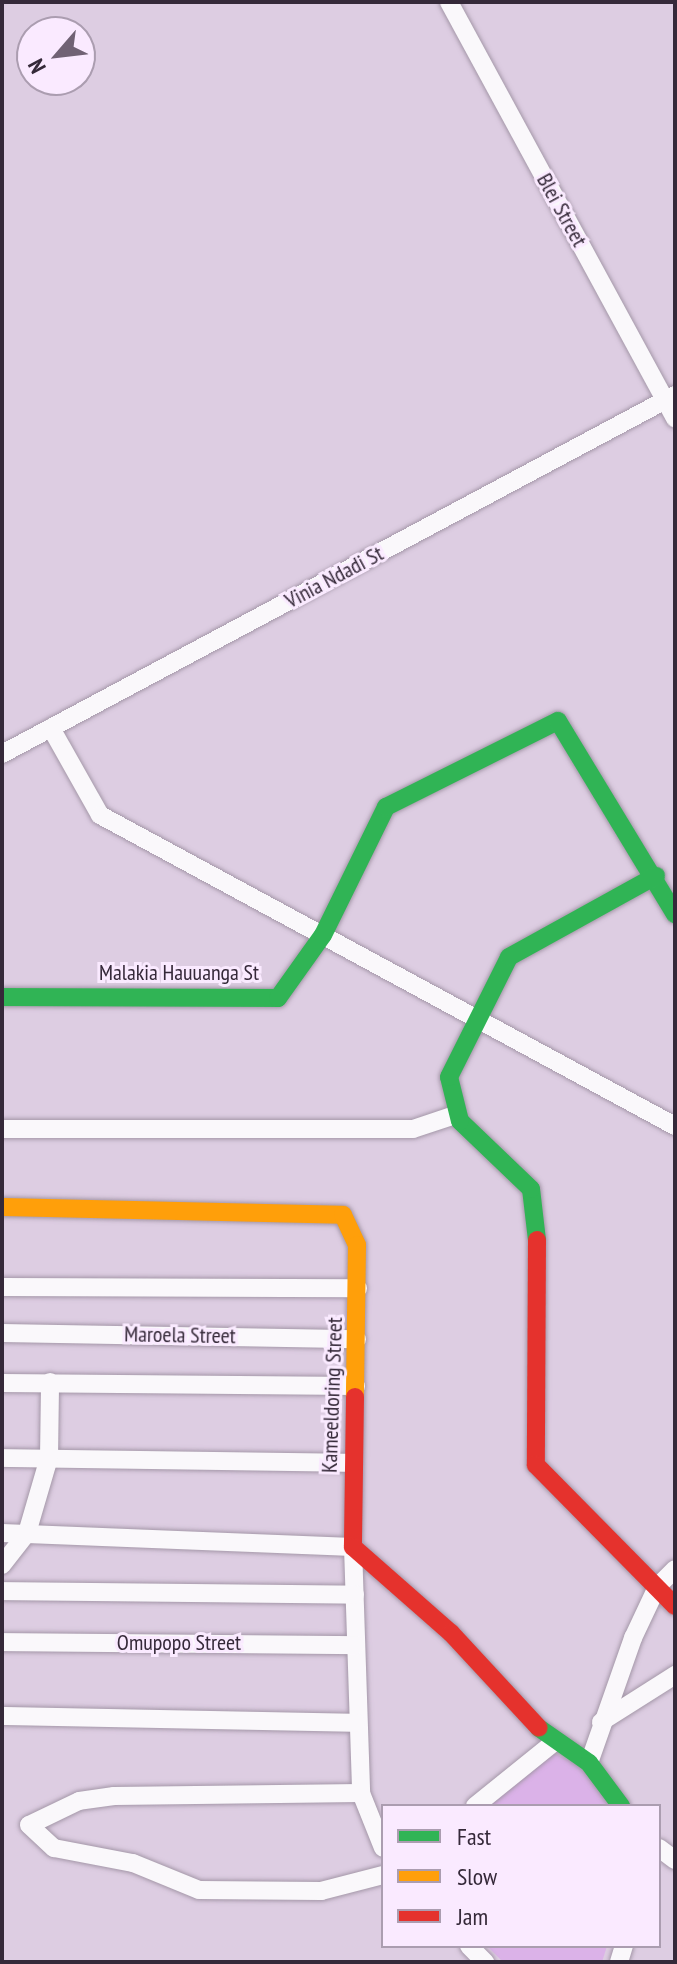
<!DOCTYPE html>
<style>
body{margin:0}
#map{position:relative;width:677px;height:1964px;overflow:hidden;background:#ddcde2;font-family:"PT Sans Narrow",sans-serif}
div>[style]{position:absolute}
.green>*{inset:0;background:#dbb2e8}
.roads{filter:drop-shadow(0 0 2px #a497a8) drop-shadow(0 0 2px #a497a8)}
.street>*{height:18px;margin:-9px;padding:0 9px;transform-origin:9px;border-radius:9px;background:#faf8fb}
.fast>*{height:18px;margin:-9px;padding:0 9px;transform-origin:9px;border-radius:9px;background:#30b455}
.slow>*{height:18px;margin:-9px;padding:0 9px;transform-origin:9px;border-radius:9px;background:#ff9f0a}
.jam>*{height:18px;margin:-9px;padding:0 9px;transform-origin:9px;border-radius:9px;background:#e5322d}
span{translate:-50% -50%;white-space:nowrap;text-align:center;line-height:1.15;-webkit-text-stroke:6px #faeaff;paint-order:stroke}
.street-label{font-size:22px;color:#352939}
.frame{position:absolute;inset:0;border:4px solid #352939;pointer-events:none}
.legend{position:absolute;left:381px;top:1804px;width:280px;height:144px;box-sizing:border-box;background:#faeaff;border:2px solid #ab9db0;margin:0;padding:10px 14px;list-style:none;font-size:24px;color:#352939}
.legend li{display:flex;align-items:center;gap:16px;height:40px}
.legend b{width:40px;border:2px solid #ab9db0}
.north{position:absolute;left:16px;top:16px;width:80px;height:80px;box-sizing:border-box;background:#faeaff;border:2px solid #ab9db0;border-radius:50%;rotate:242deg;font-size:22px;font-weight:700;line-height:32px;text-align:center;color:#352939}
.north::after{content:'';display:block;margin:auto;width:28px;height:36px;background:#706274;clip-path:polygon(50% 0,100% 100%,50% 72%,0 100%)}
</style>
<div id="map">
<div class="green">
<div style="clip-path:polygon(545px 1749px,583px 1767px,610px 1806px,474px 1806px)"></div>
<div style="clip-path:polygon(487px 1946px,607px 1946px,602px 1962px,503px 1962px)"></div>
</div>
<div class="roads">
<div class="street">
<div style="left:449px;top:2px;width:474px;rotate:61.5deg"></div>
<div style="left:51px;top:728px;width:100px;rotate:60.6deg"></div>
<div style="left:100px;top:815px;width:654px;rotate:28.41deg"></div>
<div style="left:2px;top:754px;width:763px;rotate:-28.08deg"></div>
<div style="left:2px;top:1129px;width:411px"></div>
<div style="left:413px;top:1129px;width:47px;rotate:-18.4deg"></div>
<div style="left:2px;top:1287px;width:356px;rotate:0.2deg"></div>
<div style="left:2px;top:1333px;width:355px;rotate:1deg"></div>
<div style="left:2px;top:1383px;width:354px;rotate:0.5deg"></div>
<div style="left:2px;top:1458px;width:351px;rotate:0.8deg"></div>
<div style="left:2px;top:1533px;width:351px;rotate:2.3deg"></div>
<div style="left:353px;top:1547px;width:246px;rotate:88.1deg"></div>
<div style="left:361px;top:1793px;width:59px;rotate:68.2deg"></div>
<div style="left:2px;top:1565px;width:41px;rotate:-52deg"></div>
<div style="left:27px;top:1533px;width:78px;rotate:-73.7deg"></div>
<div style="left:49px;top:1458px;width:76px;rotate:-89.2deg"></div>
<div style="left:2px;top:1591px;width:353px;rotate:0.6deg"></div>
<div style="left:2px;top:1642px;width:354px;rotate:0.5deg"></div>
<div style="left:2px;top:1716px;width:354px;rotate:1.1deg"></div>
<div style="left:601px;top:1722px;width:88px;rotate:-32.4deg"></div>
<div style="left:589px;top:1763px;width:133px;rotate:-70.6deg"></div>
<div style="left:633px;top:1638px;width:56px;rotate:-64.8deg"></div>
<div style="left:657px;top:1587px;width:25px;rotate:-45deg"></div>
<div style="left:361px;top:1793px;width:247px;rotate:179.3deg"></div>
<div style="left:114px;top:1796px;width:35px;rotate:172deg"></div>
<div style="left:79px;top:1801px;width:55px;rotate:154.4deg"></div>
<div style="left:29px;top:1825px;width:34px;rotate:43deg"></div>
<div style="left:54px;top:1848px;width:80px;rotate:10.8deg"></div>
<div style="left:133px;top:1863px;width:71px;rotate:22.2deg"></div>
<div style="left:199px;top:1890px;width:122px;rotate:0.5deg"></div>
<div style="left:321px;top:1891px;width:64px;rotate:-14.5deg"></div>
<div style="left:475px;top:1806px;width:100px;rotate:-38.9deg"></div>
<div style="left:659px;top:1848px;width:20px;rotate:37deg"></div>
<div style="left:469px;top:1946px;width:23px;rotate:45deg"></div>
<div style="left:619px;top:1962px;width:17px;rotate:-73deg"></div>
</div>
<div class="fast">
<div style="left:2px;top:997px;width:276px;rotate:0.2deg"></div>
<div style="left:278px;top:998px;width:77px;rotate:-54.5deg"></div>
<div style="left:323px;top:935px;width:143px;rotate:-63.8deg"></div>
<div style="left:386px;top:807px;width:192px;rotate:-26.6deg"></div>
<div style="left:558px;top:721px;width:226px;rotate:58.8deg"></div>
<div style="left:537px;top:1240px;width:51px;rotate:-96.7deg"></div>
<div style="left:531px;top:1189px;width:98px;rotate:-136.2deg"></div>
<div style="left:460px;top:1121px;width:45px;rotate:-104deg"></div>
<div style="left:449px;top:1077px;width:134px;rotate:-63.4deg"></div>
<div style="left:509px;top:957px;width:168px;rotate:-28.9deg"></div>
<div style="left:539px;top:1728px;width:61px;rotate:35deg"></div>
<div style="left:589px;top:1763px;width:54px;rotate:53.3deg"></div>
</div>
<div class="slow">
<div style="left:2px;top:1207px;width:341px;rotate:1.3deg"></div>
<div style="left:343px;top:1215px;width:33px;rotate:65deg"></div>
<div style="left:357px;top:1245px;width:152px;rotate:90.8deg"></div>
</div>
<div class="jam">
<div style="left:537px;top:1240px;width:225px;rotate:90.3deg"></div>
<div style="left:536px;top:1465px;width:198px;rotate:45.4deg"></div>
<div style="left:355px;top:1397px;width:150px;rotate:90.8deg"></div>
<div style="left:353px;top:1547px;width:130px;rotate:41.3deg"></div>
<div style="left:451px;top:1633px;width:129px;rotate:47.2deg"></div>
</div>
</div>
<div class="street-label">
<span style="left:562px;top:210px;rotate:61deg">Blei Street</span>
<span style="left:334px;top:577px;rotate:-28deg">Vinia Ndadi St</span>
<span style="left:179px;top:973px">Malakia Hauuanga St</span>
<span style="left:180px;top:1335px;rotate:1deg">Maroela Street</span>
<span style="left:332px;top:1395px;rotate:-88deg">Kameeldoring Street</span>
<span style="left:179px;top:1643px">Omupopo Street</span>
</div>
<div class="frame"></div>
<ul class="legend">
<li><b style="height:10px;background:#30b455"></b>Fast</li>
<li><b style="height:10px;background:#ff9f0a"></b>Slow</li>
<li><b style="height:10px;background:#e5322d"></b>Jam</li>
</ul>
<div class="north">N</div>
</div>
